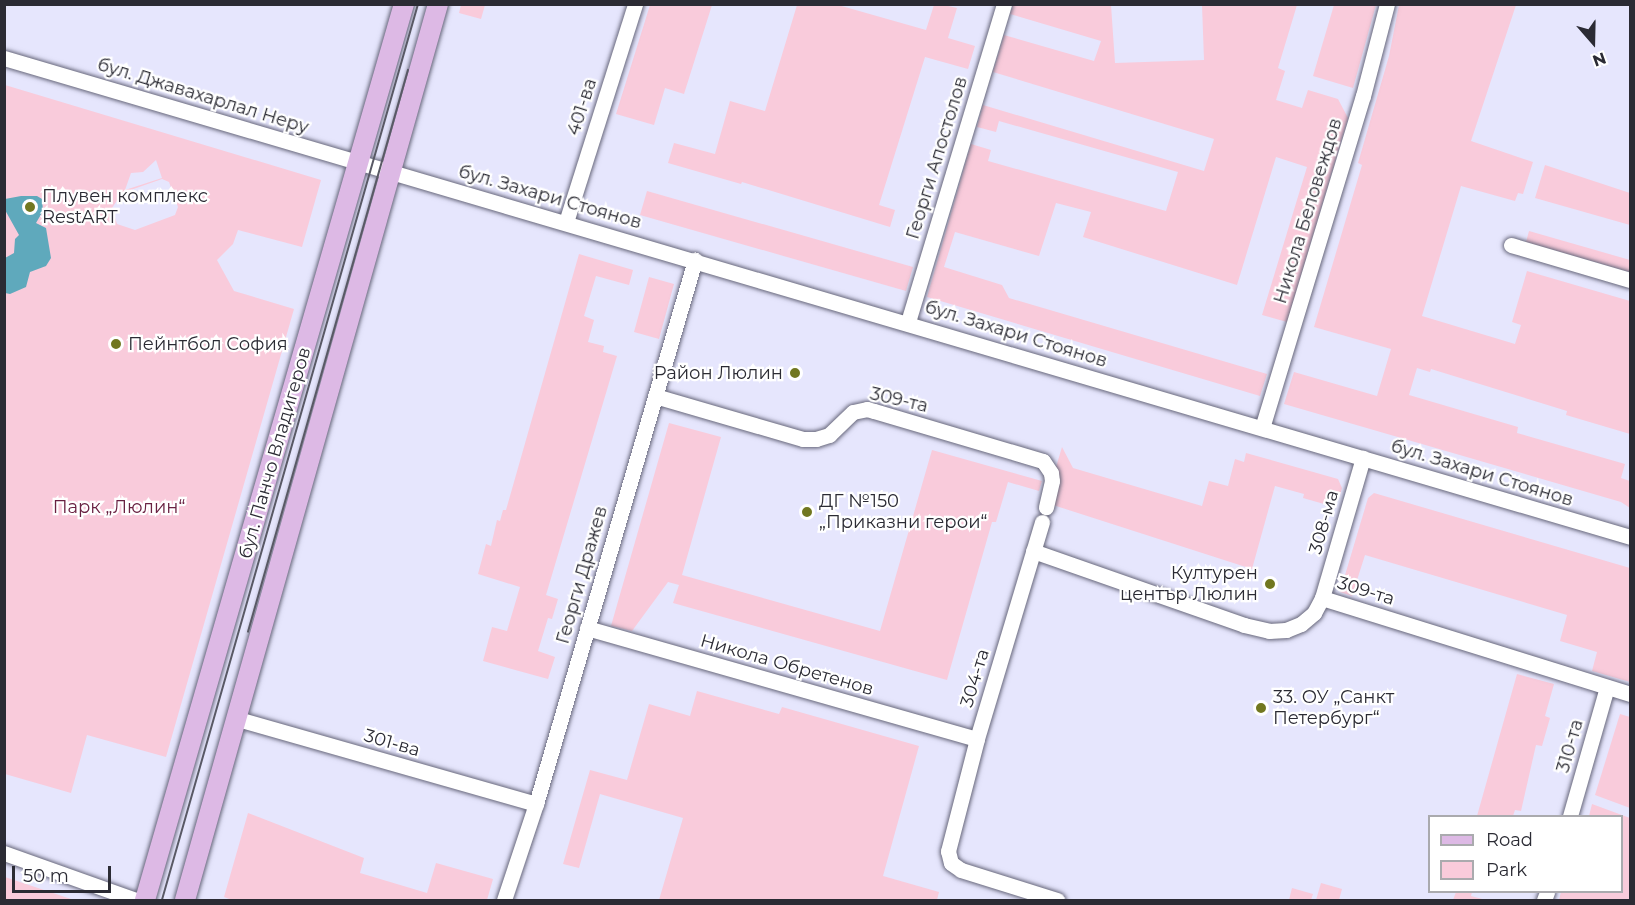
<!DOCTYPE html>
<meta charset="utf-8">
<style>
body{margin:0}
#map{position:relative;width:1635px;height:905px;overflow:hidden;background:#e6e6fd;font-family:Montserrat,sans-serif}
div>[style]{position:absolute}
.green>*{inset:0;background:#f9cbdb}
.water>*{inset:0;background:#5fa9bc}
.roads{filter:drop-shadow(0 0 2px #67677b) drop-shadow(0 0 2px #67677b)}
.minor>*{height:15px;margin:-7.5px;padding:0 7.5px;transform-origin:7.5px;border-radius:7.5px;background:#fff}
.major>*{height:20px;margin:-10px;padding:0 10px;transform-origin:10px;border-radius:10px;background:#ddb9e5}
.tram>*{height:1.5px;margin:-0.75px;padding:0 0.75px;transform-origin:0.75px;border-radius:0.75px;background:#595965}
.dots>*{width:16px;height:16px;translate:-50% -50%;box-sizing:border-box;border:3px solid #fff;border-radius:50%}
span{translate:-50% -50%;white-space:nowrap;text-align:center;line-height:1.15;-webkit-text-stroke:4.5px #fff;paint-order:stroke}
.street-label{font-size:18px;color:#2b2b34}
.poi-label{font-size:18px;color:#2b2b34}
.left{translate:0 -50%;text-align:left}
.right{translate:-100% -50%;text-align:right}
.park-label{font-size:18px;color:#692142}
.frame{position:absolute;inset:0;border:6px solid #2b2b34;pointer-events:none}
.legend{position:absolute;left:1428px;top:815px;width:195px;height:78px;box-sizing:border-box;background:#fff;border:2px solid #aaaaae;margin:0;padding:8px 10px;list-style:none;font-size:18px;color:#2b2b34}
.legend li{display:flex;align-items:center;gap:12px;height:30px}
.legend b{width:30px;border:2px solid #aaaaae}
.north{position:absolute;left:1563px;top:12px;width:60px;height:60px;-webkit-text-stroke:4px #fff;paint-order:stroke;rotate:160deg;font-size:16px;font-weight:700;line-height:24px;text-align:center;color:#2b2b34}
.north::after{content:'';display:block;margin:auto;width:21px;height:27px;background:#2b2b34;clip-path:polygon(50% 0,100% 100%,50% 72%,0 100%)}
.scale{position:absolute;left:12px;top:866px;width:99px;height:27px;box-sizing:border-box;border:3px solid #2b2b34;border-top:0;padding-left:8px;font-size:18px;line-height:21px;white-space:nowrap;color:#2b2b34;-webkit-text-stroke:4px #fff;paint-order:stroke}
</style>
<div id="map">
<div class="green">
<div style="clip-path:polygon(461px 5px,485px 5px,481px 19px,459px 13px)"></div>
<div style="clip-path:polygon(650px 5px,712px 5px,684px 94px,665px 88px,654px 125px,616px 114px)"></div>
<div style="clip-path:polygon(797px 5px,838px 5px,926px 30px,934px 5px,944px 5px,957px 8px,948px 38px,975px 46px,968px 69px,925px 57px,879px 205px,895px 210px,890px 227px,742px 182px,741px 184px,668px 163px,674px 143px,715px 154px,730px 101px,765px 111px)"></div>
<div style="clip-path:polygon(1013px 5px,1111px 5px,1115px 63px,1204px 60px,1202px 5px,1297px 5px,1278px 68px,1285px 71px,1276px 100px,1302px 108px,1308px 90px,1338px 99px,1348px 118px,1287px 322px,1262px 315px,1307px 167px,1276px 157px,1237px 285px,1083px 237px,1091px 212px,1056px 203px,1039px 256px,955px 232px,944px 267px,1002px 285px,1009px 298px,1267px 374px,1260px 396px,927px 297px,971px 144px,991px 150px,988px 161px,1166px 211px,1178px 172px,999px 121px,996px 132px,977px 127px,983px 105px,1204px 171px,1214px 139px,993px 72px,1004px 35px,1094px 61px,1101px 41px,1010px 14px)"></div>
<div style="clip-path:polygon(1334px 5px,1376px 5px,1353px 88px,1313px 76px)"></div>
<div style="clip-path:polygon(1399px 5px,1516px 5px,1471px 141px,1533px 162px,1523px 194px,1518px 193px,1515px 201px,1461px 186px,1422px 316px,1515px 344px,1521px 325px,1512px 322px,1527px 271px,1630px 301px,1630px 434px,1566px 415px,1567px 411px,1431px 369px,1430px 372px,1417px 368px,1409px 395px,1518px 427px,1517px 433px,1625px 464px,1621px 478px,1630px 481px,1630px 508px,1621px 502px,1284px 404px,1294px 372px,1377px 396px,1391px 349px,1314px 327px,1362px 165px,1358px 163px,1389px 56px)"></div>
<div style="clip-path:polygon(evenodd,5px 85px,321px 180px,302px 247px,238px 230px,233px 244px,217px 260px,234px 291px,294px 309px,166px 757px,87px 735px,71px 793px,5px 774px,5px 85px,156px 160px,162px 178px,125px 190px,131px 173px,143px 172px,156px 160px,5px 85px,162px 179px,169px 182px,178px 207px,175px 215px,135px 230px,117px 224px,112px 208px,122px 193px,162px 179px)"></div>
<div style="clip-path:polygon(1545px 165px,1630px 193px,1630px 225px,1535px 198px)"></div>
<div style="clip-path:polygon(647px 191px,913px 267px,906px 291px,640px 215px)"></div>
<div style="clip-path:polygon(1529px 231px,1630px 260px,1630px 272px,1526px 242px)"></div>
<div style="clip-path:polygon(579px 254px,633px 270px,629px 285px,596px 276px,584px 316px,594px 320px,588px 342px,604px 346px,603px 352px,617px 356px,546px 595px,558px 599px,552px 619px,548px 618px,538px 651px,555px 657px,548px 679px,483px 661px,492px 627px,507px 631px,520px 587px,478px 574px,486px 544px,491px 546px,497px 520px,500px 521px,503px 510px,506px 510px)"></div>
<div style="clip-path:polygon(649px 277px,674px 284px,659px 339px,634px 332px)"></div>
<div style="clip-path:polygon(669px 423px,721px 437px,682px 575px,880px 631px,932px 450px,1042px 481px,1039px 491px,1008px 482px,996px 522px,992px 522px,947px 680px,673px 603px,679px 585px,668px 582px,632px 631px,611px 626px)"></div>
<div style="clip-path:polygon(1062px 447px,1073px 468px,1202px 506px,1209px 481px,1228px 486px,1235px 459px,1244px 462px,1246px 453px,1338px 479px,1342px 488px,1340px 495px,1328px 491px,1324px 504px,1303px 498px,1304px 494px,1275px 486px,1252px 569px,1053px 505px,1059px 481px,1056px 467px)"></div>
<div style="clip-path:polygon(1374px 493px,1630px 568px,1630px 682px,1592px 671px,1597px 652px,1560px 641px,1567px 615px,1365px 555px,1352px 596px,1340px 592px,1368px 498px)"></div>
<div style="clip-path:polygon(1517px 674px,1554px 684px,1545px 716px,1550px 718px,1542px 746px,1536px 745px,1521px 811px,1515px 810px,1513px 816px,1477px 816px)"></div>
<div style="clip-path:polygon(697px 691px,779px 714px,782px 707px,919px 746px,883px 876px,939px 892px,937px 900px,659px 900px,683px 818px,600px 794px,579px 868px,563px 864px,590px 770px,627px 780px,649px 704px,690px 716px)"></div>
<div style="clip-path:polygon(1620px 714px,1630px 717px,1630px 808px,1595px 795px)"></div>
<div style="clip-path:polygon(1592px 804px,1630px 818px,1630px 900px,1559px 900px,1561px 892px,1622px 892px,1622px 816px,1589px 816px)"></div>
<div style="clip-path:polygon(248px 813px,364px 858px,360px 873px,427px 893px,436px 863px,493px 879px,487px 900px,232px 900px,224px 897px)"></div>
<div style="clip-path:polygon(4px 877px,5px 877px,74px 900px,5px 900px)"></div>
<div style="clip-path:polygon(1321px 883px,1342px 889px,1339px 900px,1316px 900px)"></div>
<div style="clip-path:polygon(1292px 888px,1313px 894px,1311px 900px,1289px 900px)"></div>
<div style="clip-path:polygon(1456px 892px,1472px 892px,1471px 896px,1486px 900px,1453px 900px)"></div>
</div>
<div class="water">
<div style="clip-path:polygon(21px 196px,37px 196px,42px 199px,43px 211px,36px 223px,46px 228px,51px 258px,46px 266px,30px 272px,26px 287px,10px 294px,5px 293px,5px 258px,14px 253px,15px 239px,19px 235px,5px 210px,5px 199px)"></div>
</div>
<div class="roads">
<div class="minor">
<div style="left:4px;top:58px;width:1695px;rotate:16.41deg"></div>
<div style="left:566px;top:222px;width:229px;rotate:-72.4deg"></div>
<div style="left:1511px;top:245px;width:124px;rotate:16.4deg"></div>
<div style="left:908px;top:322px;width:332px;rotate:-73.2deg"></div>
<div style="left:655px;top:396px;width:154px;rotate:16.2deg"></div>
<div style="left:803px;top:439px;width:13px"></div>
<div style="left:816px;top:439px;width:14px;rotate:-17deg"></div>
<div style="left:829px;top:435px;width:33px;rotate:-44deg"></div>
<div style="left:853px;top:412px;width:14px;rotate:-12deg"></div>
<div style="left:867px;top:409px;width:7px;rotate:16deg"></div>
<div style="left:874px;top:411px;width:176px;rotate:16.5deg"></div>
<div style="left:1043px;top:461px;width:14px;rotate:56deg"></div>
<div style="left:1051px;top:473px;width:8px;rotate:83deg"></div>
<div style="left:1052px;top:481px;width:27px;rotate:103deg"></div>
<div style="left:1262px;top:428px;width:347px;rotate:-73.1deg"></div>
<div style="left:1363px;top:96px;width:95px;rotate:-75.4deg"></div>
<div style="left:1042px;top:522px;width:227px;rotate:106.7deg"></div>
<div style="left:977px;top:739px;width:116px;rotate:104.5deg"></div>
<div style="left:948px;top:851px;width:12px;rotate:76deg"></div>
<div style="left:951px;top:863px;width:12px;rotate:35deg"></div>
<div style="left:961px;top:870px;width:101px;rotate:17.4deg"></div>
<div style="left:1033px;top:551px;width:224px;rotate:19.3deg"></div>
<div style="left:1244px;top:625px;width:26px;rotate:13deg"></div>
<div style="left:1269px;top:631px;width:17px;rotate:-3deg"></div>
<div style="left:1286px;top:630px;width:16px;rotate:-22deg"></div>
<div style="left:1301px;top:624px;width:17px;rotate:-40deg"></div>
<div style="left:1314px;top:613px;width:17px;rotate:-62deg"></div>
<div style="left:1322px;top:598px;width:146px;rotate:-73.7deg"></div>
<div style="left:1322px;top:598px;width:323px;rotate:17.3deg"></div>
<div style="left:587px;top:628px;width:405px;rotate:15.9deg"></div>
<div style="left:238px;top:719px;width:310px;rotate:15.9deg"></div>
<div style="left:1570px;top:816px;width:134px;rotate:-74deg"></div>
<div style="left:4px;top:853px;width:140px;rotate:19.6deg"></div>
<div style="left:504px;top:900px;width:101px;rotate:-71.6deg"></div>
<div style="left:536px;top:804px;width:567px;rotate:-73.71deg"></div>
<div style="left:1544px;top:900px;width:9px;rotate:-69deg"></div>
</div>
<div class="major">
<div style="left:145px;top:900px;width:933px;rotate:-73.88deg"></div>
<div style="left:185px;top:900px;width:931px;rotate:-74.23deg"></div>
</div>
</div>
<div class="tram">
<div style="left:248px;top:632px;width:584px;rotate:-74.11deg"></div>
<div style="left:162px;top:900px;width:932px;rotate:-74.05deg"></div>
</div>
<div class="dots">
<div style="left:30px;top:207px;background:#717720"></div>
<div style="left:116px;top:344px;background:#717720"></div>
<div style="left:795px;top:373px;background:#717720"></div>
<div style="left:807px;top:512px;background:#717720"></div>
<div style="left:1270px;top:584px;background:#717720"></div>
<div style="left:1261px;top:708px;background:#717720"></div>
</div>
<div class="street-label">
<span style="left:203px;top:96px;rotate:17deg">бул. Джавахарлал Неру</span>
<span style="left:582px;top:107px;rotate:-72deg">401-ва</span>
<span style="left:937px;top:158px;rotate:-73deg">Георги Апостолов</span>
<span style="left:550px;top:197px;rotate:16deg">бул. Захари Стоянов</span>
<span style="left:1308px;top:211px;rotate:-73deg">Никола Беловеждов</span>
<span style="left:1016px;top:334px;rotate:17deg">бул. Захари Стоянов</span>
<span style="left:899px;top:400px;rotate:13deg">309-та</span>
<span style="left:275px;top:453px;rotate:-74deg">бул. Панчо Владигеров</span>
<span style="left:1482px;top:473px;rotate:17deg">бул. Захари Стоянов</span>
<span style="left:1324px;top:522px;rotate:-74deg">308-ма</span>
<span style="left:582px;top:575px;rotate:-74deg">Георги Дражев</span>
<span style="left:1366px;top:591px;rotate:17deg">309-та</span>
<span style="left:787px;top:665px;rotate:16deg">Никола Обретенов</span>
<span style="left:975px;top:678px;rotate:-73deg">304-та</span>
<span style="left:392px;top:743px;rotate:16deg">301-ва</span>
<span style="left:1570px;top:746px;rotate:-74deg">310-та</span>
</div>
<div class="poi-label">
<span class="left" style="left:42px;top:207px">Плувен комплекс<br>RestART</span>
<span class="left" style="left:128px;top:344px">Пейнтбол София</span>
<span class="right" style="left:783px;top:373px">Район Люлин</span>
<span class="left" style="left:819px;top:512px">ДГ №150<br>„Приказни герои“</span>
<span class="right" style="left:1258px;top:584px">Културен<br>център Люлин</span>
<span class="left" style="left:1273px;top:708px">33. ОУ „Санкт<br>Петербург“</span>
</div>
<div class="park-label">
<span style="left:119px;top:507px">Парк „Люлин“</span>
</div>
<div class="frame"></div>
<ul class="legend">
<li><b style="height:8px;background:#ddb9e5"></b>Road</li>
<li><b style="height:16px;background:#f9cbdb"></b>Park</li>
</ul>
<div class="north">N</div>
<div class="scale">50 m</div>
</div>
